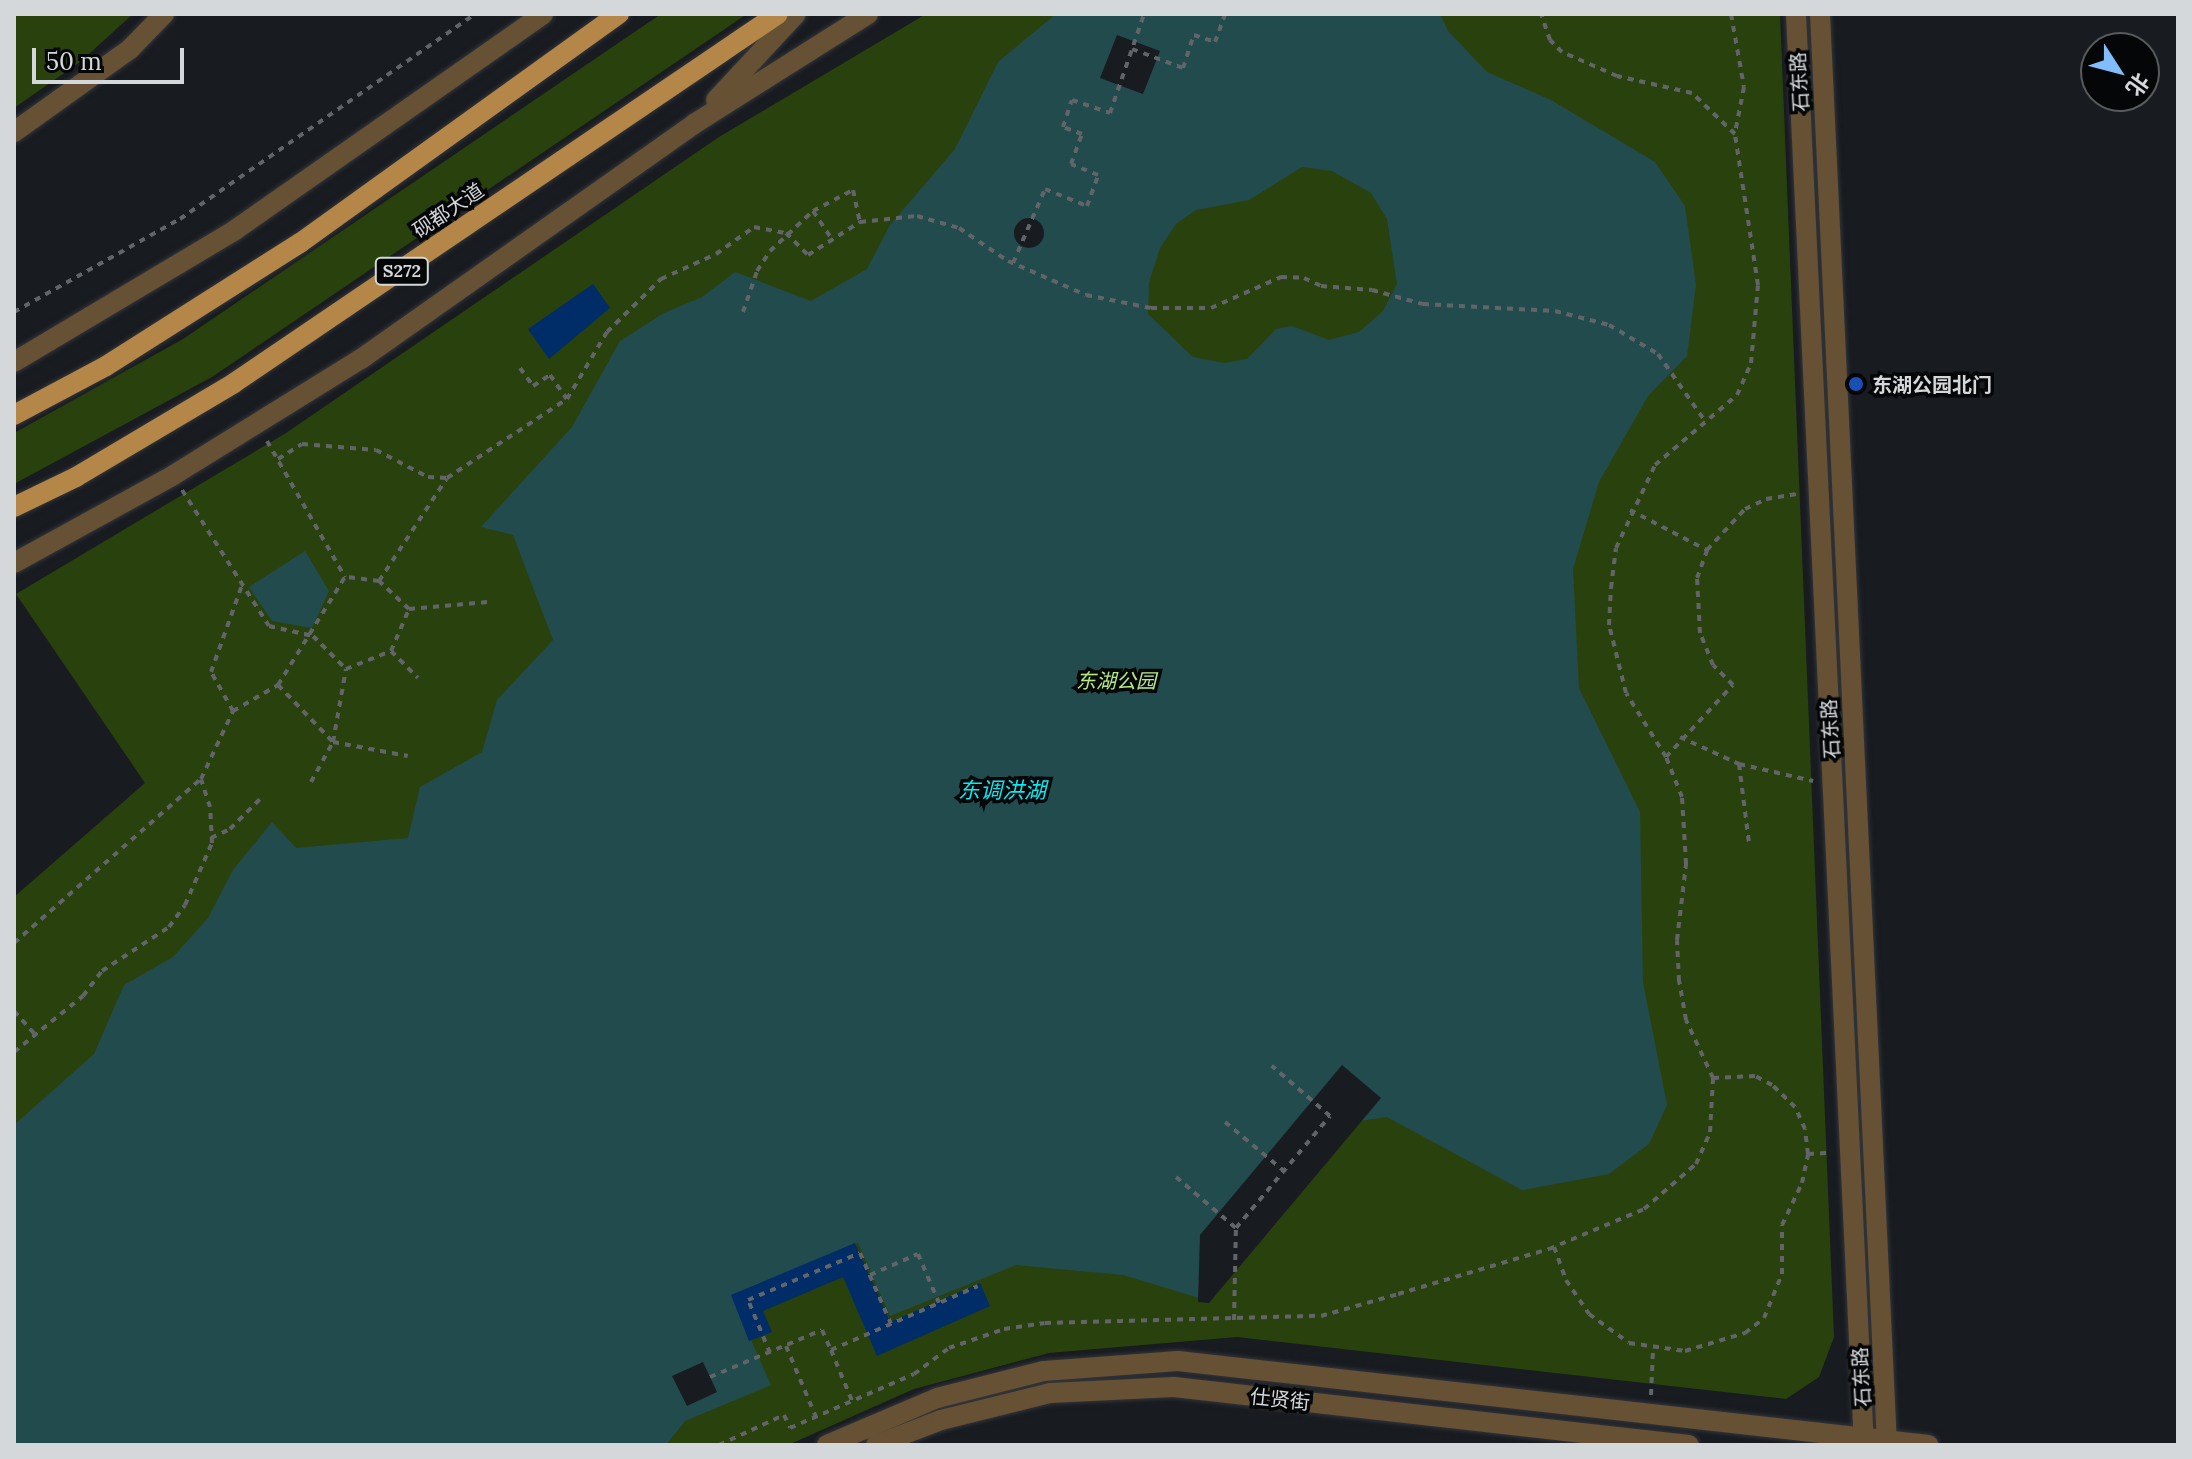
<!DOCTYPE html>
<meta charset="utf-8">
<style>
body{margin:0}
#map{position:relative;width:2192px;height:1459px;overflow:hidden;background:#181b20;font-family:Lora,"Noto Sans SC",serif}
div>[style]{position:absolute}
.green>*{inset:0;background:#29420d}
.water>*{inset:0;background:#224b4d}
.pier>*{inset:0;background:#181b20}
.round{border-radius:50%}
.building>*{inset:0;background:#002c68}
.path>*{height:4px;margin-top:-2px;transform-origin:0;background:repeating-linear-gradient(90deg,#616468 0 6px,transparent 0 12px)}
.roads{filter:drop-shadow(0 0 2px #32353a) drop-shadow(0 0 2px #32353a)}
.minor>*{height:20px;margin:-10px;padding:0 10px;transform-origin:10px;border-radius:10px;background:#665134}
.major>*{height:20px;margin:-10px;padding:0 10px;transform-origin:10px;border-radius:10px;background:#b48647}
.dots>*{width:22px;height:22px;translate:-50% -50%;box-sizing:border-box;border:4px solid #050607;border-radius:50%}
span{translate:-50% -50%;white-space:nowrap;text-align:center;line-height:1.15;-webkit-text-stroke:7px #050607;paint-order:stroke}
.shield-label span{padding:2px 6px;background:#050607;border:2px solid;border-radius:6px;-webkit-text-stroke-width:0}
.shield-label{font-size:18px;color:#d5d8db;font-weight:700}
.street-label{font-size:20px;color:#d5d8db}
.poi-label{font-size:20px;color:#d5d8db;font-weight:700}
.left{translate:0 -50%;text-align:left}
.park-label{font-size:20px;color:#b2ea83;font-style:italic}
.water-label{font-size:22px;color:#03ebf4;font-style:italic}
.frame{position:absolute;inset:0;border:16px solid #d5d8db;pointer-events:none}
.north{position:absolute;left:2080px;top:32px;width:80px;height:80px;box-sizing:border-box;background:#050607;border:2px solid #585a5c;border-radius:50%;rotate:126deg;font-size:22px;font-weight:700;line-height:32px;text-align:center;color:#d5d8db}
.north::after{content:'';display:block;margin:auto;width:28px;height:36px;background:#80bdfa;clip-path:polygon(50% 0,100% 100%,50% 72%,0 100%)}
.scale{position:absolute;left:32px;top:48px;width:152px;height:36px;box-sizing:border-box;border:4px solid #d5d8db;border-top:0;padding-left:10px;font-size:24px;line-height:28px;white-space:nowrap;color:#d5d8db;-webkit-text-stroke:6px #050607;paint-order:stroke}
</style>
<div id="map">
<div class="green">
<div style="clip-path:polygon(14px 14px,133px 14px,80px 62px,14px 108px)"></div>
<div style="clip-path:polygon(661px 14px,747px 14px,212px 377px,14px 484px,14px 433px,183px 339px)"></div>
<div style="clip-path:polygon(926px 14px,1780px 14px,1834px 1337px,1819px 1377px,1786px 1399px,1237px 1337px,1049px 1353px,914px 1389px,788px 1445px,14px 1445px,14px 897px,145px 783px,16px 594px,286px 433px,719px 137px)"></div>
</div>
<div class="water">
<div style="clip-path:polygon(evenodd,1056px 14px,1440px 14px,1448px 31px,1487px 72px,1551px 100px,1655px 162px,1685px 206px,1696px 285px,1687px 356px,1648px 396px,1599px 482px,1573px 569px,1579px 688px,1640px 812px,1643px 982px,1667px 1105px,1649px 1144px,1609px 1174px,1522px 1190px,1387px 1117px,1353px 1122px,1206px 1300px,1123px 1275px,1016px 1265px,890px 1316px,858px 1243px,732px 1297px,771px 1385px,685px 1421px,666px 1445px,14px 1445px,14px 1125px,94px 1054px,124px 985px,173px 957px,208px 918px,233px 870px,272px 822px,296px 848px,408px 838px,420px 787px,482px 752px,497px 700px,553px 640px,513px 535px,481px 527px,572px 427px,620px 341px,664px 313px,702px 297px,735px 272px,811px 301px,867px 269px,890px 225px,955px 149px,998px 62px,1056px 14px,1302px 167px,1332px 171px,1371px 193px,1387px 219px,1397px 284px,1383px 311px,1359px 332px,1329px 340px,1292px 326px,1276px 329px,1247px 359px,1224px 363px,1193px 357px,1148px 314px,1149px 283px,1160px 248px,1176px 224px,1196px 210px,1249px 200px,1302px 167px)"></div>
<div style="clip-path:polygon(305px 551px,329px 591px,312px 628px,272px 621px,249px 587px)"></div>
</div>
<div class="pier">
<div style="clip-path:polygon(1117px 35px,1160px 51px,1143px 94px,1100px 78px)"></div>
<div class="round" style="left:1014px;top:218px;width:30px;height:30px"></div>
<div style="clip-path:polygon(1342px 1065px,1381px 1098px,1209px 1303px,1198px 1302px,1200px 1235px)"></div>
<div style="clip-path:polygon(703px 1362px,717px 1392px,687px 1406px,672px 1376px)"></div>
</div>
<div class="building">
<div style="clip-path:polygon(593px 284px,610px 308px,549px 359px,528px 329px)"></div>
<div style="clip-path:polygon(855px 1243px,890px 1322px,980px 1283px,990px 1306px,877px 1356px,843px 1277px,763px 1311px,772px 1332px,749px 1341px,731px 1295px)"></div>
</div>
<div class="path">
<div style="left:1731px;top:14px;width:74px;rotate:79.9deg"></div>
<div style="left:1744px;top:87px;width:47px;rotate:101.1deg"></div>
<div style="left:1132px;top:49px;width:54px;rotate:20.4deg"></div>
<div style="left:1183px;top:68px;width:35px;rotate:-72deg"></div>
<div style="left:1194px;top:35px;width:22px;rotate:18deg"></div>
<div style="left:1215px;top:42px;width:30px;rotate:-70deg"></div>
<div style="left:813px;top:211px;width:32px;rotate:56deg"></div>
<div style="left:1013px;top:263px;width:81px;rotate:-66.6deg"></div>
<div style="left:1045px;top:189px;width:45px;rotate:22deg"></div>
<div style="left:1087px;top:206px;width:33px;rotate:-70deg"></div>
<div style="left:1098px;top:175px;width:29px;rotate:-158deg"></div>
<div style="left:1071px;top:164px;width:32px;rotate:-70deg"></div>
<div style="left:1082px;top:134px;width:20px;rotate:-160deg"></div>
<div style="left:1063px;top:127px;width:28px;rotate:-72deg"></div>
<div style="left:1072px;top:100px;width:40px;rotate:18.9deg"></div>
<div style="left:1110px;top:113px;width:105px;rotate:-71deg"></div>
<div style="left:14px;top:312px;width:190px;rotate:-29.3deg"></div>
<div style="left:180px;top:219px;width:359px;rotate:-34.8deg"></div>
<div style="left:743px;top:312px;width:43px;rotate:-71.1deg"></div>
<div style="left:757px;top:271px;width:24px;rotate:-57deg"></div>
<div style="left:770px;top:251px;width:59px;rotate:-42.9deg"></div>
<div style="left:813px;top:211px;width:45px;rotate:-27.7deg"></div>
<div style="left:853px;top:190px;width:33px;rotate:78deg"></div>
<div style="left:520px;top:368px;width:22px;rotate:54deg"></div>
<div style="left:533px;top:386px;width:20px;rotate:-33deg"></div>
<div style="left:550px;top:375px;width:29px;rotate:55deg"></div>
<div style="left:267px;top:441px;width:157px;rotate:60.2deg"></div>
<div style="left:278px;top:459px;width:28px;rotate:-32deg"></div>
<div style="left:302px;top:444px;width:74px;rotate:4.6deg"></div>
<div style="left:376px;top:450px;width:59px;rotate:27.4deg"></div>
<div style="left:428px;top:477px;width:19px;rotate:3deg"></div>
<div style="left:182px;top:490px;width:161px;rotate:57.4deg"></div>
<div style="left:269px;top:626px;width:45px;rotate:12.8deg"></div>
<div style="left:313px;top:636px;width:47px;rotate:45deg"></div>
<div style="left:1630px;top:510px;width:87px;rotate:27.5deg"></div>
<div style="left:379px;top:581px;width:123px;rotate:-56.6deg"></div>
<div style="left:447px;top:478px;width:144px;rotate:-33.4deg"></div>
<div style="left:567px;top:399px;width:78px;rotate:-59.2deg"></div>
<div style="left:607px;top:332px;width:76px;rotate:-44.5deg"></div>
<div style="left:661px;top:279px;width:60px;rotate:-24.4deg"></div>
<div style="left:716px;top:254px;width:47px;rotate:-35.4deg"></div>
<div style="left:754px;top:227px;width:33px;rotate:11deg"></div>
<div style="left:786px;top:233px;width:31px;rotate:45deg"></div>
<div style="left:808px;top:255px;width:62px;rotate:-32.4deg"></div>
<div style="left:860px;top:222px;width:57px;rotate:-6deg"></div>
<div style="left:917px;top:216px;width:44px;rotate:15.9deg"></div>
<div style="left:959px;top:228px;width:59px;rotate:34deg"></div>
<div style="left:1008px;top:261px;width:85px;rotate:23.6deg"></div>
<div style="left:1086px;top:295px;width:66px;rotate:11.3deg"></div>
<div style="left:1151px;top:308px;width:60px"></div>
<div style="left:1211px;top:308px;width:77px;rotate:-23.9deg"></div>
<div style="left:1281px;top:277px;width:23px;rotate:2deg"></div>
<div style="left:1304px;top:278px;width:19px;rotate:25deg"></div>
<div style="left:1321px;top:286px;width:51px;rotate:4.5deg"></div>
<div style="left:1372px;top:290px;width:53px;rotate:15.4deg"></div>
<div style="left:1423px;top:304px;width:132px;rotate:3deg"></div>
<div style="left:1555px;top:311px;width:56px;rotate:14.5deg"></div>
<div style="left:1609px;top:325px;width:57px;rotate:30.6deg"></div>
<div style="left:1658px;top:354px;width:82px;rotate:55deg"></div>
<div style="left:409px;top:609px;width:79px;rotate:-5.1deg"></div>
<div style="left:391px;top:651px;width:38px;rotate:45deg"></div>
<div style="left:278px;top:685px;width:79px;rotate:46deg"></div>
<div style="left:333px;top:742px;width:76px;rotate:10.6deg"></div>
<div style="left:233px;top:711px;width:45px;rotate:-119.4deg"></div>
<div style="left:211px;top:672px;width:92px;rotate:-70.4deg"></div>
<div style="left:1680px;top:737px;width:65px;rotate:24.6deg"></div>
<div style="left:1739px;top:764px;width:76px;rotate:12.9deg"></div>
<div style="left:1666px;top:757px;width:98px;rotate:-47.1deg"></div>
<div style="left:1733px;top:685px;width:28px;rotate:-135deg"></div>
<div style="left:1713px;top:665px;width:35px;rotate:-112deg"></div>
<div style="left:1700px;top:633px;width:55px;rotate:-93.1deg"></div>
<div style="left:1697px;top:578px;width:30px;rotate:-70deg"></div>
<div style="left:1707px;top:550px;width:56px;rotate:-47.2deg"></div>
<div style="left:1745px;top:509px;width:23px;rotate:-25deg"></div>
<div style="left:1766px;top:499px;width:33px;rotate:-9deg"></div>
<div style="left:1739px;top:764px;width:80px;rotate:82.8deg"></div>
<div style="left:311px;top:782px;width:46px;rotate:-61.2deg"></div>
<div style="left:333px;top:742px;width:74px;rotate:-79.9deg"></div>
<div style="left:346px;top:669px;width:48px;rotate:-21.8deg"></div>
<div style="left:391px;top:651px;width:46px;rotate:-66.8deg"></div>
<div style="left:409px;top:609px;width:41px;rotate:-137deg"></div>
<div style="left:379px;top:581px;width:34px;rotate:-173deg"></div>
<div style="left:211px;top:838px;width:21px;rotate:-25deg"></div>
<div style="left:230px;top:829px;width:42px;rotate:-45deg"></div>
<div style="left:14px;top:943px;width:249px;rotate:-41.3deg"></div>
<div style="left:201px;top:779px;width:75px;rotate:-64.8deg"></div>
<div style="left:233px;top:711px;width:52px;rotate:-30deg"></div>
<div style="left:278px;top:685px;width:127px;rotate:-58.2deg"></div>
<div style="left:14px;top:1011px;width:30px;rotate:48deg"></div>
<div style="left:14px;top:1052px;width:89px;rotate:-39.1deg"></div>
<div style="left:83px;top:996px;width:31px;rotate:-53deg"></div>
<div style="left:102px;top:971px;width:80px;rotate:-33.3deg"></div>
<div style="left:169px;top:927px;width:27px;rotate:-54deg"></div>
<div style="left:185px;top:905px;width:68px;rotate:-66.5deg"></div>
<div style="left:212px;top:843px;width:36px;rotate:-93deg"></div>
<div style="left:210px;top:807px;width:29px;rotate:-108deg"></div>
<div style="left:1225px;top:1122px;width:77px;rotate:39.7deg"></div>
<div style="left:1808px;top:1154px;width:22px;rotate:-3deg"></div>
<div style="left:1176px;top:1177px;width:79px;rotate:40.4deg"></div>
<div style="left:1554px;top:1247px;width:35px;rotate:70deg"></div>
<div style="left:1566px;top:1280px;width:41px;rotate:55.9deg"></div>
<div style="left:1589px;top:1314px;width:49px;rotate:35.9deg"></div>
<div style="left:1629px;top:1343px;width:57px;rotate:8.1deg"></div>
<div style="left:1685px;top:1351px;width:63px;rotate:-16.7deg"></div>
<div style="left:1745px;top:1333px;width:24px;rotate:-38deg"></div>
<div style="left:1764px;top:1318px;width:48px;rotate:-67.8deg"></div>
<div style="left:1782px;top:1274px;width:49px;rotate:-90deg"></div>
<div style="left:1782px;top:1225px;width:47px;rotate:-64.5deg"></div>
<div style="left:1802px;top:1183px;width:30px;rotate:-78deg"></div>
<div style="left:1808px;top:1154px;width:25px;rotate:-97deg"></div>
<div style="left:1805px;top:1129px;width:24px;rotate:-114deg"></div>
<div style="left:1795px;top:1107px;width:32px;rotate:-136deg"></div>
<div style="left:1772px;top:1085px;width:19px;rotate:-152deg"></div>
<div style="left:1755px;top:1076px;width:42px;rotate:177.3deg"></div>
<div style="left:870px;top:1275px;width:52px;rotate:-23.6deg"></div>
<div style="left:918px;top:1254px;width:53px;rotate:66.8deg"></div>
<div style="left:1234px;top:1320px;width:92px;rotate:-88.8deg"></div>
<div style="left:1236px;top:1228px;width:146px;rotate:-50deg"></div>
<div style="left:1330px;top:1116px;width:77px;rotate:-139.2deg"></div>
<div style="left:786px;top:1346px;width:77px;rotate:67.1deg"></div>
<div style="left:831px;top:1350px;width:55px;rotate:67.6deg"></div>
<div style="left:770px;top:1353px;width:57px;rotate:-112.5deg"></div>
<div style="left:748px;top:1300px;width:121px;rotate:-22.8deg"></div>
<div style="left:860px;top:1253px;width:77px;rotate:66.4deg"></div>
<div style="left:710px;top:1377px;width:121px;rotate:-22.8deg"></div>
<div style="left:822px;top:1330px;width:22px;rotate:66deg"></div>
<div style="left:831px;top:1350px;width:160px;rotate:-23.5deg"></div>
<div style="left:1651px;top:1395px;width:45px;rotate:-87.5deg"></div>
<div style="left:719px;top:1445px;width:72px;rotate:-24.8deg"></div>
<div style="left:784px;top:1415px;width:14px;rotate:65deg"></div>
<div style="left:790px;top:1428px;width:135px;rotate:-23.5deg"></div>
<div style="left:914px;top:1374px;width:44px;rotate:-36.6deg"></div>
<div style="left:949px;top:1348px;width:58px;rotate:-19.1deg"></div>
<div style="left:1004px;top:1329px;width:41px;rotate:-8.3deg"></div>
<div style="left:1045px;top:1323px;width:276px;rotate:-1.5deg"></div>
<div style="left:1321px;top:1316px;width:80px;rotate:-15.9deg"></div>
<div style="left:1398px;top:1294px;width:158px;rotate:-16.6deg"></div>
<div style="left:1549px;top:1249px;width:103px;rotate:-22.8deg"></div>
<div style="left:1644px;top:1209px;width:69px;rotate:-40.9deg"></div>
<div style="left:1696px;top:1164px;width:35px;rotate:-66deg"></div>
<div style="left:1710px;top:1132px;width:54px;rotate:-86.8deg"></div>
<div style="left:1713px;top:1078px;width:64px;rotate:-115deg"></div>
<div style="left:1686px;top:1020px;width:40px;rotate:-100deg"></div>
<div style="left:1679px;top:981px;width:41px;rotate:-92.8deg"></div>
<div style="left:1677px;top:940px;width:77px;rotate:-83.2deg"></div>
<div style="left:1686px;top:864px;width:67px;rotate:-93.4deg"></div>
<div style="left:1682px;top:797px;width:43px;rotate:-111.8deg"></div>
<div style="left:1666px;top:757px;width:75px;rotate:-122deg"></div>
<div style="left:1626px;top:693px;width:70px;rotate:-104deg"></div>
<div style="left:1609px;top:625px;width:37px;rotate:-87deg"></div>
<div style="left:1611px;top:588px;width:40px;rotate:-82.9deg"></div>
<div style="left:1616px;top:548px;width:92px;rotate:-64.8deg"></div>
<div style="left:1655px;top:465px;width:108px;rotate:-40.5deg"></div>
<div style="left:1737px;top:395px;width:35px;rotate:-66deg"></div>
<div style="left:1751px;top:363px;width:78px;rotate:-84.9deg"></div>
<div style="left:1758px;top:285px;width:153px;rotate:-98.7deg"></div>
<div style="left:1735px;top:134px;width:59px;rotate:-136.4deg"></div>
<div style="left:1692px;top:93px;width:77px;rotate:-167.2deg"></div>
<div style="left:1617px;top:76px;width:60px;rotate:-156.4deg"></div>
<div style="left:1562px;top:52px;width:17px;rotate:-135deg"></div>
<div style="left:1550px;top:40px;width:28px;rotate:-109deg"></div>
</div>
<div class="roads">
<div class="minor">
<div style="left:1796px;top:14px;width:1433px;rotate:87.28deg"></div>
<div style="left:1820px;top:14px;width:1433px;rotate:87.32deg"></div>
<div style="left:716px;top:100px;width:117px;rotate:-47.1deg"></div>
<div style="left:14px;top:132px;width:143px;rotate:-35.6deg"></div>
<div style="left:130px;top:49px;width:49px;rotate:-45.8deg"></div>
<div style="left:14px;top:362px;width:257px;rotate:-30.8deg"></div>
<div style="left:235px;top:230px;width:376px;rotate:-35deg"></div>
<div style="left:14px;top:563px;width:180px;rotate:-28.8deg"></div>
<div style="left:172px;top:476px;width:222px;rotate:-31.8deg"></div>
<div style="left:361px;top:359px;width:408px;rotate:-35.2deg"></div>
<div style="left:694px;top:124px;width:206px;rotate:-32.3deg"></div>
<div style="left:827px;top:1445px;width:120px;rotate:-23.1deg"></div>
<div style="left:937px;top:1398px;width:110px;rotate:-14.2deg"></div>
<div style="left:1044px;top:1371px;width:134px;rotate:-4.3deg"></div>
<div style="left:1178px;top:1361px;width:755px;rotate:6.39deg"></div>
<div style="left:876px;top:1445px;width:70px;rotate:-21deg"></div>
<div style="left:941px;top:1420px;width:112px;rotate:-13.9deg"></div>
<div style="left:1050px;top:1393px;width:124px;rotate:-2.8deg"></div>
<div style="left:1174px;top:1387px;width:518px;rotate:6.43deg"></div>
</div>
<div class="major">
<div style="left:14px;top:415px;width:104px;rotate:-28deg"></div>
<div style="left:106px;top:366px;width:230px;rotate:-32.4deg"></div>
<div style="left:300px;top:243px;width:393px;rotate:-35.7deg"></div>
<div style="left:14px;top:507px;width:69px;rotate:-25.8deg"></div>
<div style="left:76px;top:477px;width:184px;rotate:-30.7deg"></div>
<div style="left:234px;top:383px;width:657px;rotate:-34.15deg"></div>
</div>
</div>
<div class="dots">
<div style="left:1856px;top:384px;background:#1a4fb4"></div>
</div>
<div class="shield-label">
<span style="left:402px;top:271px">S272</span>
</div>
<div class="street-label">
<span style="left:1799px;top:82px;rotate:-93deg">石东路</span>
<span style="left:448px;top:210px;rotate:-34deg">砚都大道</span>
<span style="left:1830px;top:729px;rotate:-93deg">石东路</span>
<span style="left:1861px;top:1377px;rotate:-93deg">石东路</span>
<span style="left:1280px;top:1399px;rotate:6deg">仕贤街</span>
</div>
<div class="poi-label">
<span class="left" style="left:1872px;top:384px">东湖公园北门</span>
</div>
<div class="park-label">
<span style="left:1116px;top:680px">东湖公园</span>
</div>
<div class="water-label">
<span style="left:1002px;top:791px">东调洪湖</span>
</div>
<div class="frame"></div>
<div class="north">北</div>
<div class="scale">50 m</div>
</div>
